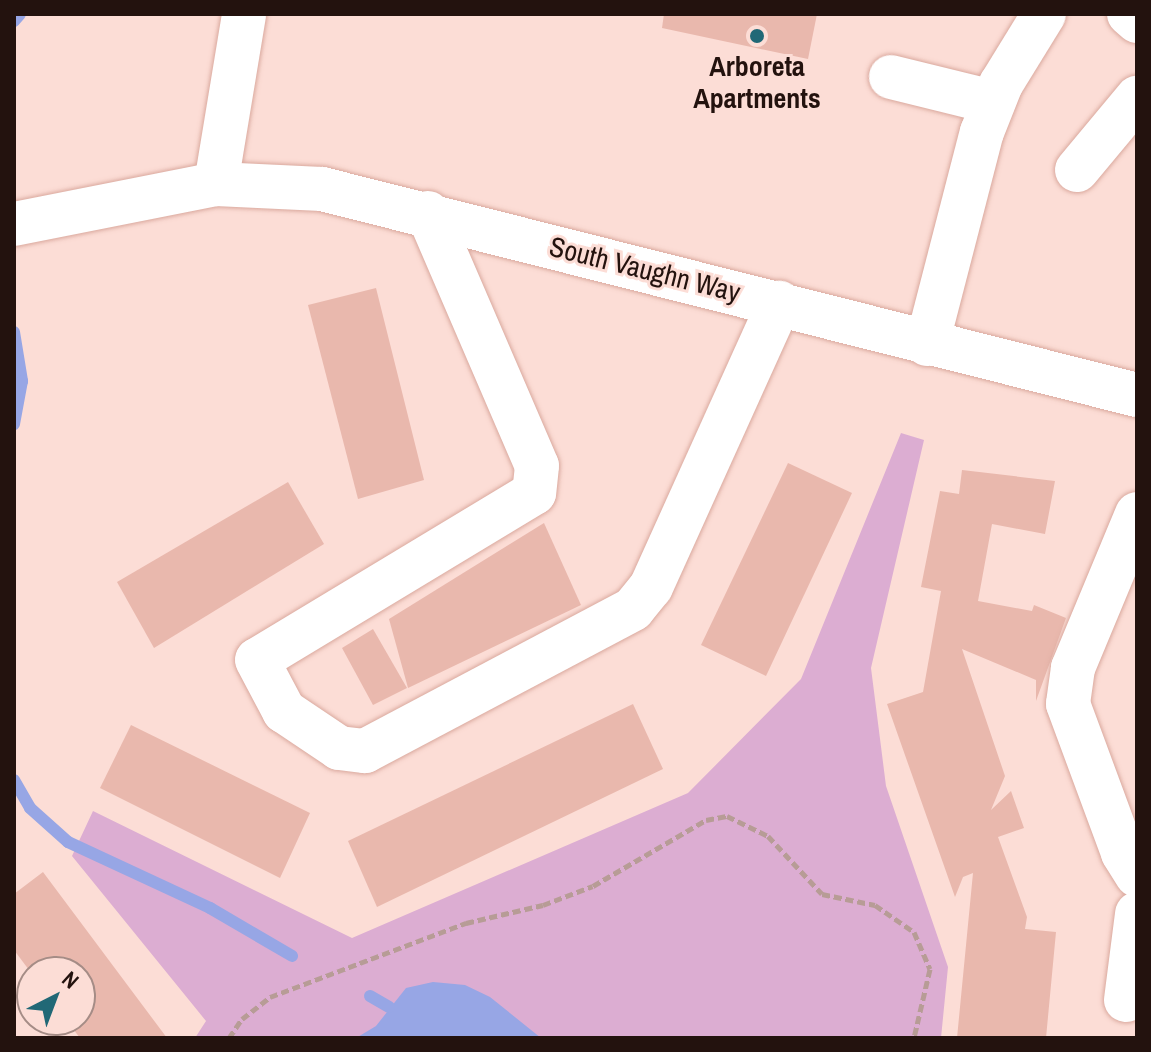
<!DOCTYPE html>
<style>
body{margin:0}
#map{position:relative;width:1151px;height:1052px;overflow:hidden;background:#fcddd6;font-family:"Archivo Narrow",sans-serif}
div>[style]{position:absolute}
.green>*{inset:0;background:#dcadd2}
.water>*{inset:0;background:#97a6e5}
.stream>*{height:12px;margin:-6px;padding:0 6px;transform-origin:6px;border-radius:6px;background:#97a6e5}
.building>*{inset:0;background:#e9b8ad}
.path>*{height:5px;margin-top:-2.5px;transform-origin:0;background:repeating-linear-gradient(90deg,#b79c96 0 8px,transparent 0 12px)}
.roads{filter:drop-shadow(0 0 2px #daa99e) drop-shadow(0 0 2px #daa99e)}
.minor>*{height:44px;margin:-22px;padding:0 22px;transform-origin:22px;border-radius:22px;background:#fff}
.dots>*{width:22px;height:22px;translate:-50% -50%;box-sizing:border-box;border:4px solid #fcddd6;border-radius:50%}
span{translate:-50% -50%;white-space:nowrap;text-align:center;line-height:1.15;-webkit-text-stroke:6px #fcddd6;paint-order:stroke}
.poi-label{font-size:28px;color:#23120e;font-weight:700}
.street-label{font-size:28px;color:#23120e}
.frame{position:absolute;inset:0;border:16px solid #23120e;pointer-events:none}
.north{position:absolute;left:16px;top:956px;width:80px;height:80px;box-sizing:border-box;background:#fcddd6;border:2px solid #a58c86;border-radius:50%;rotate:42deg;font-size:22px;font-weight:700;line-height:32px;text-align:center;color:#23120e}
.north::after{content:'';display:block;margin:auto;width:28px;height:36px;background:#216876;clip-path:polygon(50% 0,100% 100%,50% 72%,0 100%)}
</style>
<div id="map">
<div class="green">
<div style="clip-path:polygon(901px 433px,924px 440px,871px 668px,886px 786px,948px 967px,941px 1038px,195px 1038px,206px 1021px,72px 856px,93px 811px,352px 938px,688px 793px,801px 679px)"></div>
</div>
<div class="water">
<div style="clip-path:polygon(433px 982px,465px 985px,490px 997px,541px 1038px,356px 1038px,376px 1026px,406px 988px)"></div>
</div>
<div class="stream">
<div style="left:14px;top:21px;width:9px;rotate:-49deg"></div>
<div style="left:14px;top:332px;width:50px;rotate:80.7deg"></div>
<div style="left:22px;top:381px;width:44px;rotate:100.5deg"></div>
<div style="left:14px;top:780px;width:32px;rotate:60deg"></div>
<div style="left:30px;top:808px;width:51px;rotate:41.8deg"></div>
<div style="left:68px;top:842px;width:157px;rotate:24.9deg"></div>
<div style="left:210px;top:908px;width:95px;rotate:30.3deg"></div>
<div style="left:370px;top:996px;width:22px;rotate:30deg"></div>
</div>
<div class="building">
<div style="clip-path:polygon(664px 14px,817px 14px,808px 59px,662px 28px)"></div>
<div style="clip-path:polygon(376px 288px,424px 480px,358px 499px,308px 305px)"></div>
<div style="clip-path:polygon(788px 463px,852px 493px,766px 676px,701px 645px)"></div>
<div style="clip-path:polygon(962px 470px,1055px 481px,1045px 534px,992px 524px,978px 601px,1032px 611px,1034px 605px,1066px 618px,1036px 701px,1036px 680px,962px 649px,1005px 776px,991px 810px,1011px 791px,1024px 828px,998px 837px,1027px 917px,1025px 929px,1056px 932px,1046px 1038px,957px 1038px,973px 873px,963px 877px,955px 897px,887px 704px,923px 692px,941px 591px,921px 587px,940px 491px,959px 494px)"></div>
<div style="clip-path:polygon(288px 482px,324px 544px,154px 648px,117px 582px)"></div>
<div style="clip-path:polygon(544px 523px,581px 605px,408px 688px,389px 619px)"></div>
<div style="clip-path:polygon(373px 629px,407px 688px,373px 705px,342px 648px)"></div>
<div style="clip-path:polygon(633px 704px,663px 769px,377px 907px,348px 841px)"></div>
<div style="clip-path:polygon(131px 725px,310px 813px,280px 878px,100px 788px)"></div>
<div style="clip-path:polygon(43px 872px,167px 1038px,80px 1038px,66px 1020px,80px 1020px,80px 972px,32px 974px,14px 950px,14px 894px)"></div>
</div>
<div class="path">
<div style="left:229px;top:1038px;width:23px;rotate:-56deg"></div>
<div style="left:242px;top:1019px;width:36px;rotate:-38deg"></div>
<div style="left:270px;top:997px;width:210px;rotate:-20.7deg"></div>
<div style="left:466px;top:923px;width:79px;rotate:-13.2deg"></div>
<div style="left:543px;top:905px;width:53px;rotate:-20.8deg"></div>
<div style="left:593px;top:886px;width:131px;rotate:-30.3deg"></div>
<div style="left:706px;top:820px;width:21px;rotate:-11deg"></div>
<div style="left:727px;top:816px;width:46px;rotate:26deg"></div>
<div style="left:768px;top:836px;width:79px;rotate:47deg"></div>
<div style="left:822px;top:894px;width:54px;rotate:11.7deg"></div>
<div style="left:875px;top:905px;width:47px;rotate:34.7deg"></div>
<div style="left:914px;top:932px;width:40px;rotate:66.6deg"></div>
<div style="left:930px;top:969px;width:71px;rotate:103.1deg"></div>
</div>
<div class="roads">
<div class="minor">
<div style="left:1129px;top:14px;width:11px;rotate:41deg"></div>
<div style="left:891px;top:77px;width:105px;rotate:13.8deg"></div>
<div style="left:1077px;top:170px;width:94px;rotate:-50.2deg"></div>
<div style="left:216px;top:184px;width:172px;rotate:-80.6deg"></div>
<div style="left:428px;top:213px;width:275px;rotate:66.7deg"></div>
<div style="left:537px;top:466px;width:27px;rotate:96deg"></div>
<div style="left:534px;top:493px;width:323px;rotate:148.9deg"></div>
<div style="left:257px;top:660px;width:58px;rotate:62.1deg"></div>
<div style="left:284px;top:711px;width:66px;rotate:33.9deg"></div>
<div style="left:339px;top:748px;width:26px;rotate:7deg"></div>
<div style="left:365px;top:751px;width:303px;rotate:-27.9deg"></div>
<div style="left:633px;top:609px;width:28px;rotate:-51deg"></div>
<div style="left:651px;top:587px;width:312px;rotate:-65.7deg"></div>
<div style="left:14px;top:224px;width:206px;rotate:-11.2deg"></div>
<div style="left:216px;top:184px;width:106px;rotate:2.7deg"></div>
<div style="left:322px;top:189px;width:841px;rotate:14.19deg"></div>
<div style="left:927px;top:344px;width:219px;rotate:-75.5deg"></div>
<div style="left:982px;top:132px;width:52px;rotate:-68.4deg"></div>
<div style="left:1001px;top:84px;width:82px;rotate:-58.4deg"></div>
<div style="left:1137px;top:514px;width:167px;rotate:112.6deg"></div>
<div style="left:1073px;top:668px;width:36px;rotate:98deg"></div>
<div style="left:1068px;top:704px;width:159px;rotate:69.7deg"></div>
<div style="left:1123px;top:853px;width:26px;rotate:58deg"></div>
<div style="left:1126px;top:1000px;width:87px;rotate:-82.7deg"></div>
</div>
</div>
<div class="dots">
<div style="left:757px;top:36px;background:#216876"></div>
</div>
<div class="poi-label">
<span style="left:757px;top:82px">Arboreta<br>Apartments</span>
</div>
<div class="street-label">
<span style="left:645px;top:269px;rotate:14deg">South Vaughn Way</span>
</div>
<div class="frame"></div>
<div class="north">N</div>
</div>
